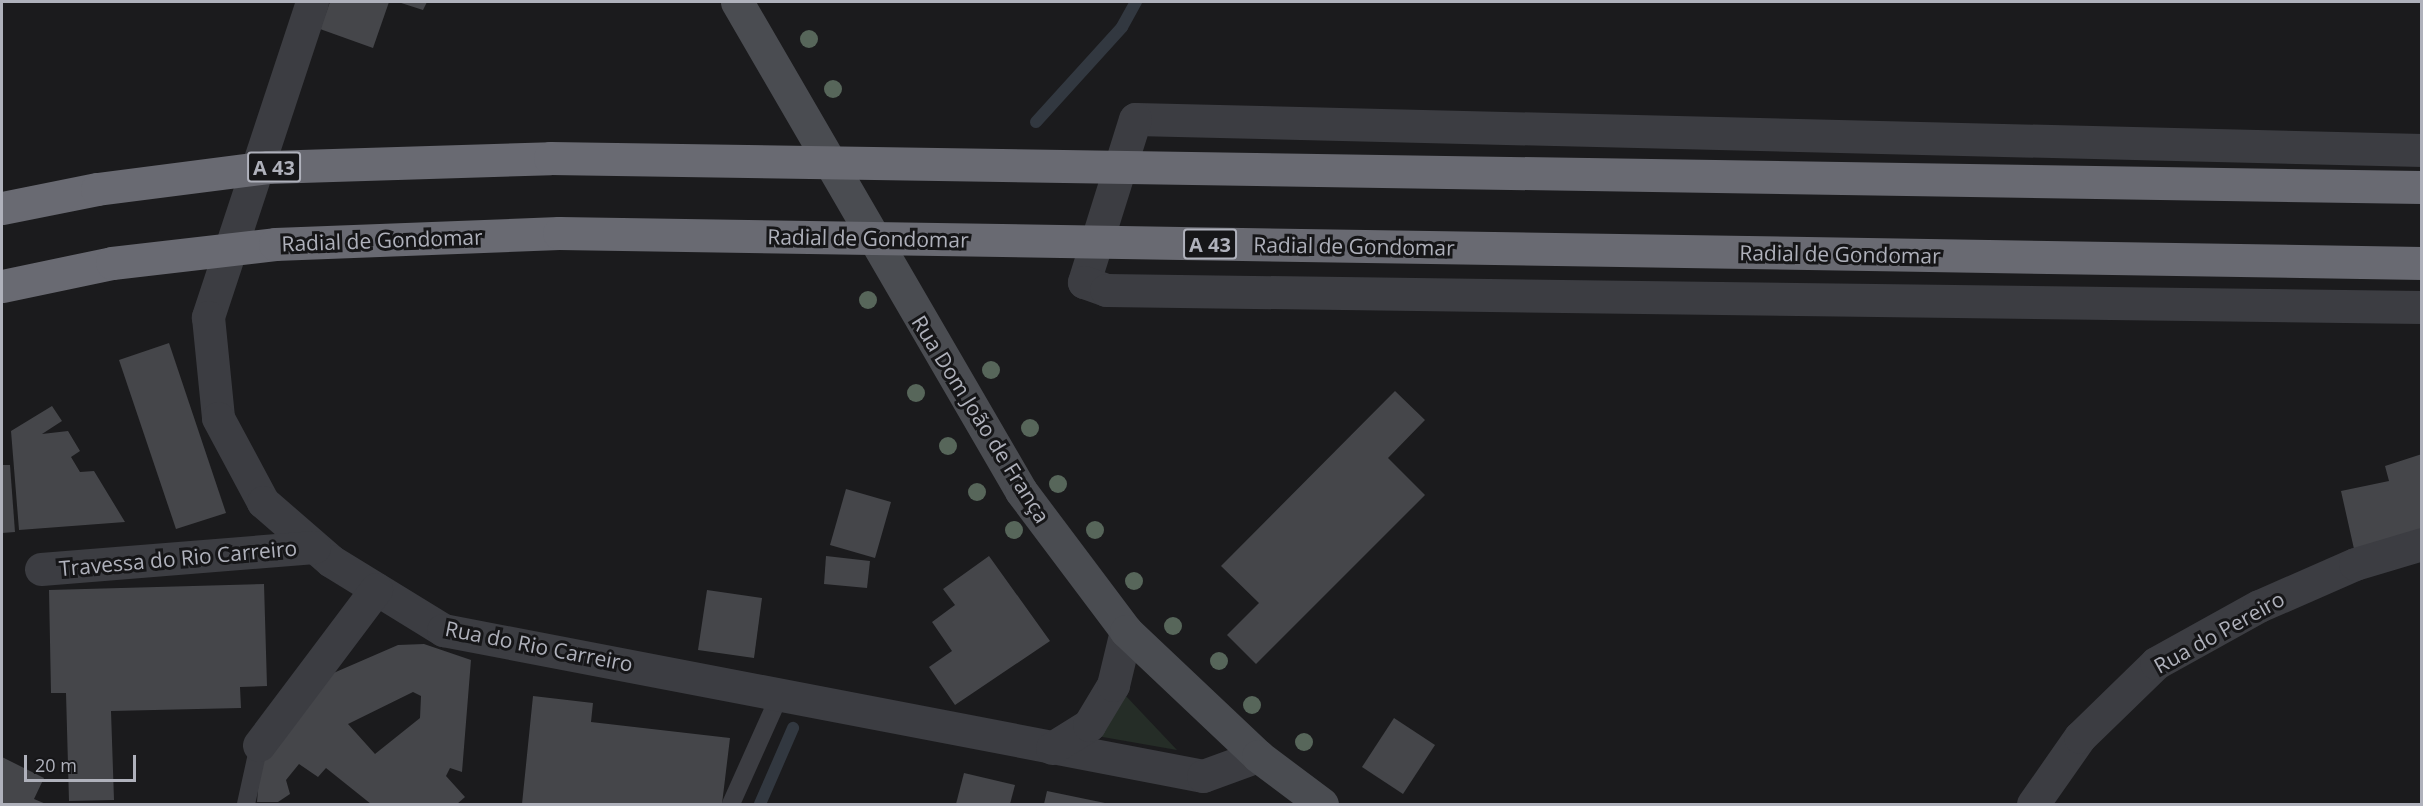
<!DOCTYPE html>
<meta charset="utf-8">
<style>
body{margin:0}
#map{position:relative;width:2423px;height:806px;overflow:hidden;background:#1b1b1d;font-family:"Open Sans",sans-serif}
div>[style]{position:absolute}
.green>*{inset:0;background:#252d27}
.stream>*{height:12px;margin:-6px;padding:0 6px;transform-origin:6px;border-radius:6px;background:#323840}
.building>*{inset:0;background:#45464a}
.lane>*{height:18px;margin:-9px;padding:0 9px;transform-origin:9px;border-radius:9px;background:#3c3d42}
.street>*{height:33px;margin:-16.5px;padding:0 16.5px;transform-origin:16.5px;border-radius:16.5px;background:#3c3d42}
.secondary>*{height:33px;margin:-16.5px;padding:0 16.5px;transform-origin:16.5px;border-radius:16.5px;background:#4a4c51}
.highway>*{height:33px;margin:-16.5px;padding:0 16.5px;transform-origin:16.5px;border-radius:16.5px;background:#696a72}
.trees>*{width:18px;height:18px;margin:-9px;border-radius:50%;background:#57665a}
span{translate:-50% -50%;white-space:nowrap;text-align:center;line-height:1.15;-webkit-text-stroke:6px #161618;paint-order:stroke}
.shield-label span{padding:2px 4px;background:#161618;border:2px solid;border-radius:4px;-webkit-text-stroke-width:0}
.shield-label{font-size:20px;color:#afb1bb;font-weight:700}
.street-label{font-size:21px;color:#afb1bb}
.frame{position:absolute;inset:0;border:3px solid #afb1bb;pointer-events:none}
.scale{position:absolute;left:24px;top:755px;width:112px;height:27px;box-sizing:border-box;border:3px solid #afb1bb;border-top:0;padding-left:8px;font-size:18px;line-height:21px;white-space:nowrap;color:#afb1bb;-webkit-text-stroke:4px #161618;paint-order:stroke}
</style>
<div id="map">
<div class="green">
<div style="clip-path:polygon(1125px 695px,1177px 750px,1097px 736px)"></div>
</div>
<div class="stream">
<div style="left:1036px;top:122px;width:128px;rotate:-47.8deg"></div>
<div style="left:1122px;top:27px;width:29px;rotate:-61deg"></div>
<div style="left:760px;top:804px;width:83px;rotate:-66.5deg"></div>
</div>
<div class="building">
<div style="clip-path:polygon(330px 2px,389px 2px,373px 48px,320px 29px)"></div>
<div style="clip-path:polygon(398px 2px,427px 2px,423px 10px)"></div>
<div style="clip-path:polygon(169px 343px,226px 513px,176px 529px,119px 360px)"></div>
<div style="clip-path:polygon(1395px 391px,1425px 420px,1388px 458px,1425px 495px,1256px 664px,1227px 635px,1259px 603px,1221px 566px)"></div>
<div style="clip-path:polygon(52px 406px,62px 421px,42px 434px,68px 431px,80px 451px,71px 457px,80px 472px,94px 471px,125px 522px,19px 530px,11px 431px)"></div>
<div style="clip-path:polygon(2422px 454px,2422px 534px,2354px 549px,2341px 491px,2389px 481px,2385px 466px)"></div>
<div style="clip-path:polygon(2px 465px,10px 465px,15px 532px,2px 533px)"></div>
<div style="clip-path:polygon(846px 489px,891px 502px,875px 558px,830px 545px)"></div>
<div style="clip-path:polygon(826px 556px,870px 561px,867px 588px,824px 584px)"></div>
<div style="clip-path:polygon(989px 556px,1050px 641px,955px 705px,929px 667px,952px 651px,932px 622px,955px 605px,943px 589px)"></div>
<div style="clip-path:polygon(264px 584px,267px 686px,240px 687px,241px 708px,111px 711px,114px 800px,69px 801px,66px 693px,51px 693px,49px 590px)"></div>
<div style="clip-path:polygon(707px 590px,762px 598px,754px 658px,698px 650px)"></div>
<div style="clip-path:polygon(evenodd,424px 644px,471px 660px,462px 772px,450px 768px,446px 776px,465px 797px,457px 804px,371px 804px,326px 768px,318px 777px,299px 764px,286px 780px,290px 794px,278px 802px,257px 802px,260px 764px,315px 681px,398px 645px,424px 644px,413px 692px,421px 696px,420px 718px,375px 754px,348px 724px,413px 692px)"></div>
<div style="clip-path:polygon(533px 696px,593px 703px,591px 722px,730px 738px,722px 804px,522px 804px)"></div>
<div style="clip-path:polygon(1394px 718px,1435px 745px,1403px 794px,1362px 767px)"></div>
<div style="clip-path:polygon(2px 757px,44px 778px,34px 799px,46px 804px,2px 804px)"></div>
<div style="clip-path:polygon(964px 773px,1015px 785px,1010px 804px,956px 804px)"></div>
<div style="clip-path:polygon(1047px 791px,1105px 803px,1105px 804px,1044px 804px)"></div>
</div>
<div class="lane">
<div style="left:246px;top:804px;width:60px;rotate:-77.6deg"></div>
<div style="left:731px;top:804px;width:123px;rotate:-65.9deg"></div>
</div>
<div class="street">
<div style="left:312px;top:2px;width:332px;rotate:108.3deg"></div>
<div style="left:208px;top:317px;width:101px;rotate:84.3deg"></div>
<div style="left:218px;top:418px;width:95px;rotate:61.8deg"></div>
<div style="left:263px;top:502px;width:90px;rotate:40.9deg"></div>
<div style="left:331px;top:561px;width:132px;rotate:31.6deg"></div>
<div style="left:443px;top:630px;width:774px;rotate:10.87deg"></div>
<div style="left:1203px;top:776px;width:59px;rotate:-20deg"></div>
<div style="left:2422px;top:150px;width:1287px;rotate:-178.62deg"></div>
<div style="left:1135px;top:119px;width:171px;rotate:107.4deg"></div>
<div style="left:1084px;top:282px;width:23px;rotate:20deg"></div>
<div style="left:1106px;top:290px;width:1316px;rotate:0.74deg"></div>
<div style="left:41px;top:569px;width:274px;rotate:-4.6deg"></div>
<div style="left:259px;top:745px;width:195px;rotate:-53.1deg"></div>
<div style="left:1052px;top:748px;width:44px;rotate:-31.9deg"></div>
<div style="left:1089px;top:725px;width:47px;rotate:-59deg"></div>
<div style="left:1113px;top:685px;width:56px;rotate:-76.5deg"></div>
<div style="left:2033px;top:804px;width:82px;rotate:-55deg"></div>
<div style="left:2080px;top:737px;width:106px;rotate:-44.2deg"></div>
<div style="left:2156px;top:663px;width:118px;rotate:-29deg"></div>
<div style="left:2259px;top:606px;width:105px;rotate:-23.6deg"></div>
<div style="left:2355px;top:564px;width:70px;rotate:-16.6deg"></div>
</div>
<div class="secondary">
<div style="left:737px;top:2px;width:565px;rotate:59.85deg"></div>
<div style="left:1021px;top:491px;width:175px;rotate:53.1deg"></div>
<div style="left:1126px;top:631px;width:182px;rotate:43.4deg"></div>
<div style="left:1258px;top:756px;width:80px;rotate:36.9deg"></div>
</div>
<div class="highway">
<div style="left:2px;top:208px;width:97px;rotate:-11.3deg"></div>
<div style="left:97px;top:189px;width:172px;rotate:-7.3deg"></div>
<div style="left:268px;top:167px;width:282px;rotate:-1.8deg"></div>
<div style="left:550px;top:158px;width:1872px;rotate:0.89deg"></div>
<div style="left:2px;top:286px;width:112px;rotate:-11.8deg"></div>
<div style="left:112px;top:263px;width:164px;rotate:-6.6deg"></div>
<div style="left:275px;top:244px;width:284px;rotate:-2.2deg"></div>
<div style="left:559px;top:233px;width:1863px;rotate:0.92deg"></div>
</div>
<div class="trees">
<div style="left:809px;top:39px"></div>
<div style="left:833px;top:89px"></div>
<div style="left:868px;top:300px"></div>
<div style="left:991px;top:370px"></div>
<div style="left:916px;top:393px"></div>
<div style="left:1030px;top:428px"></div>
<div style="left:948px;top:446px"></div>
<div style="left:1058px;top:484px"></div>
<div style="left:977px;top:492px"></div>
<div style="left:1014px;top:530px"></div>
<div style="left:1095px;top:530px"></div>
<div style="left:1134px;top:581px"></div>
<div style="left:1173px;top:626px"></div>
<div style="left:1219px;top:661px"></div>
<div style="left:1252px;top:705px"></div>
<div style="left:1304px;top:742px"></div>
</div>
<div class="shield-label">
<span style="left:274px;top:167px">A 43</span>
<span style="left:1210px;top:244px">A 43</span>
</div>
<div class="street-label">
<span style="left:868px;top:238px;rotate:1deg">Radial de Gondomar</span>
<span style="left:382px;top:240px;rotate:-2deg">Radial de Gondomar</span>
<span style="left:1354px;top:246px;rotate:1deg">Radial de Gondomar</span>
<span style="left:1840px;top:254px;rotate:1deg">Radial de Gondomar</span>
<span style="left:981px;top:419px;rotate:58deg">Rua Dom João de França</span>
<span style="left:178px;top:558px;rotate:-5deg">Travessa do Rio Carreiro</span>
<span style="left:2219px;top:632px;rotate:-29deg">Rua do Pereiro</span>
<span style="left:539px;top:646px;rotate:11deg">Rua do Rio Carreiro</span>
</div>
<div class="frame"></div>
<div class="scale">20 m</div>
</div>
